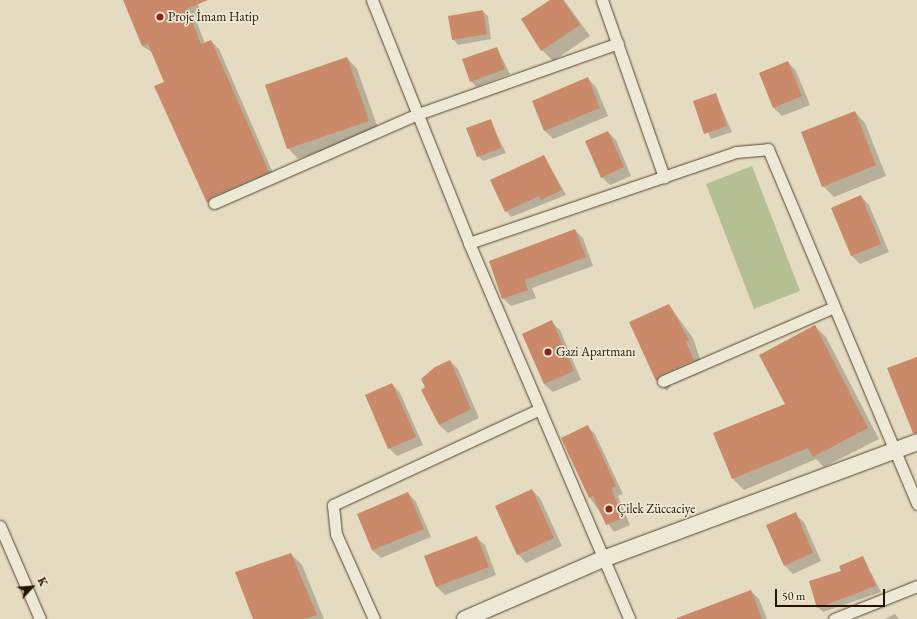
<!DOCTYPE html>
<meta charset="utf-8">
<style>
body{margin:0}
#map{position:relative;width:917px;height:619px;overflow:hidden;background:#e5dbc0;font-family:"EB Garamond",serif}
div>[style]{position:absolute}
.green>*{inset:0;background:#b4c093}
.shadow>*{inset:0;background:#0003}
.building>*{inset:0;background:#ca8a69}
.roads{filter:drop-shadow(0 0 1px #564530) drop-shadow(0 0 1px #564530)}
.street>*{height:11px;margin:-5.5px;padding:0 5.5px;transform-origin:5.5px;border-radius:5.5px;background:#eee8d6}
.secondary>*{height:16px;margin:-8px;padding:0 8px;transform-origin:8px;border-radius:8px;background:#eee8d6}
.dots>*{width:11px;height:11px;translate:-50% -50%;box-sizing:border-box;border:2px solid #eee8d6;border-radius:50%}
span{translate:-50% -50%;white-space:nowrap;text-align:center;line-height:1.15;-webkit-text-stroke:3.5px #eee8d6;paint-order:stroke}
.poi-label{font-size:13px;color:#261300}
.left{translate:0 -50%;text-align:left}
.north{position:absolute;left:12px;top:567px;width:40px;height:40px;-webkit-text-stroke:3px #eee8d6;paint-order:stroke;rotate:64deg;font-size:11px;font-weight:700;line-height:16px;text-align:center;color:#261300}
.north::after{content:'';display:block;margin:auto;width:14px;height:18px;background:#261300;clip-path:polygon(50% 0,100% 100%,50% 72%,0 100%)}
.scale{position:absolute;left:775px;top:589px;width:110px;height:18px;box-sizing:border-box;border:2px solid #261300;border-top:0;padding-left:5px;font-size:12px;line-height:14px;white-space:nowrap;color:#261300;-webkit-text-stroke:3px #eee8d6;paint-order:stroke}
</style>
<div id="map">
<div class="green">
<div style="clip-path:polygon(752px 166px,800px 291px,754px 309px,706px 184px)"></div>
</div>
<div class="shadow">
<div style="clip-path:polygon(124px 0,196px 0,202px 14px,195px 17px,205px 44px,211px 41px,219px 49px,276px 180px,219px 205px,216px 210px,208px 202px,155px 87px,165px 83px,153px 53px,142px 46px)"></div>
<div style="clip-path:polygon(552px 0,564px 0,590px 36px,553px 61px,542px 50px)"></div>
<div style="clip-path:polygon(482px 11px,488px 16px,491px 39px,458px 45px,453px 39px)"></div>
<div style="clip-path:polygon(497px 48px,510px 74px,476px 87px,471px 81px)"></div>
<div style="clip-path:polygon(347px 58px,357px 69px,379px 131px,298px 159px,288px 148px)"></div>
<div style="clip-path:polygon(788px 62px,796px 71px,810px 105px,782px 116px,774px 108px,760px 74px)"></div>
<div style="clip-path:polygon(588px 79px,596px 87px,608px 116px,553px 139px,545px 131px,533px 101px)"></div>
<div style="clip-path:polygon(716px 95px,732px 132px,711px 139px,694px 102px)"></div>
<div style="clip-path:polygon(855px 112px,865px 123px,886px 176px,834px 197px,823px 186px)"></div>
<div style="clip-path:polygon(490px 120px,506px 153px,483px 161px,478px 156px)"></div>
<div style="clip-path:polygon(608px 132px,616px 140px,631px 176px,610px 185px,602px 177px)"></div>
<div style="clip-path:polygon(544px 156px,566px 195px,511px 217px,506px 211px)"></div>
<div style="clip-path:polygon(861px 196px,869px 205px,889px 252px,860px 264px,852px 256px,832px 208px)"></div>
<div style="clip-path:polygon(575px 230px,583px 238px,593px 266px,532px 288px,536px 298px,511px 306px,503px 298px)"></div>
<div style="clip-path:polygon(669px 305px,693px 338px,704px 371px,671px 385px,667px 391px,656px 380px)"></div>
<div style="clip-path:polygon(551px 322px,560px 330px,581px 380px,553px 392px,544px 384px,523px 334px)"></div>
<div style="clip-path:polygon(815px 326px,826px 337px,879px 439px,824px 467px,816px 459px,744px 490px,733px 479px,714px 434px,786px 404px)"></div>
<div style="clip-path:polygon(450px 361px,458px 369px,479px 418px,448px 433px,439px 425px,423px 391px)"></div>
<div style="clip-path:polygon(392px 384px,400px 393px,423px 445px,397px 456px,389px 448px)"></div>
<div style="clip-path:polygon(588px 427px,595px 434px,623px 494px,618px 496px,630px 525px,614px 532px,590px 498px)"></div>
<div style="clip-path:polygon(532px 490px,540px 498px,562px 546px,526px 563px,518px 554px)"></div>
<div style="clip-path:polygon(408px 493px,416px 502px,431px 537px,381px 558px,372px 550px,358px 514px)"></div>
<div style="clip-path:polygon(795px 514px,804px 522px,821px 561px,793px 574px,784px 565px)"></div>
<div style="clip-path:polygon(476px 537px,485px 545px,496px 575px,445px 595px,437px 587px,425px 557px)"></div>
<div style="clip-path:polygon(291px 554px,302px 565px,324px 619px,254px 619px)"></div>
<div style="clip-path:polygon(863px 557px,881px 592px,823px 612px,818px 607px,843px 571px)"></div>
<div style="clip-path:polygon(751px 591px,759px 599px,767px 619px,684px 619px)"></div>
<div style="clip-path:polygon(895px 614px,899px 619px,885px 619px)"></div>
</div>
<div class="building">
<div style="clip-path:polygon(123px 0,208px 0,187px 9px,201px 44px,211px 40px,269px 172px,211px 197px,207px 203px,154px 86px,164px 82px,148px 44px,142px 46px)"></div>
<div style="clip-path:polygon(550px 0,563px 0,580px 25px,541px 51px,521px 19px)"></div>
<div style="clip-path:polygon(483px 10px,487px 34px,452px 40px,448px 16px)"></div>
<div style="clip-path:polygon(497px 47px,505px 69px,470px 82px,462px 59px)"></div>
<div style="clip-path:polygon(347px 57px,369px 121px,287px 149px,265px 85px)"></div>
<div style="clip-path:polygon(788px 61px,802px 96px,773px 108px,759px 73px)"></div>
<div style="clip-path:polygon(588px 77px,600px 108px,544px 131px,532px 101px)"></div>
<div style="clip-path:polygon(716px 93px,727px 126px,704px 134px,693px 101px)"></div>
<div style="clip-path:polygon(855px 111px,876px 165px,822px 187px,801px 132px)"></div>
<div style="clip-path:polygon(491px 119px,501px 148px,477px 157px,466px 128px)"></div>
<div style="clip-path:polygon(608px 131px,624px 167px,601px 178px,585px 141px)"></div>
<div style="clip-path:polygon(544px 155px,562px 190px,541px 200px,539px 196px,505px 212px,490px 180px)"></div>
<div style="clip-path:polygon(861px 195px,881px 244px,851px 256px,831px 208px)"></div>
<div style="clip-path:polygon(575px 229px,586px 257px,525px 280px,528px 290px,502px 299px,489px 261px)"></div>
<div style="clip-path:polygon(669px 304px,689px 340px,686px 342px,694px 360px,660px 375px,656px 381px,629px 322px)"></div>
<div style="clip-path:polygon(552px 320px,574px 371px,544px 384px,522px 334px)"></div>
<div style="clip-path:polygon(815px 325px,868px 428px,813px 457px,808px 448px,732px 479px,713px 433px,785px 404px,759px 355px)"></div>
<div style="clip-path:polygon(917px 357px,917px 433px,913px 433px,887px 368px)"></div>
<div style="clip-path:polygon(450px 360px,471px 409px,439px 425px,421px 390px,425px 387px,421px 379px,435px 367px)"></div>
<div style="clip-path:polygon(392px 383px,416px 437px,388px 449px,365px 395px)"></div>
<div style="clip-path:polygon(588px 425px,616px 486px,611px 488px,623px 518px,606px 525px,593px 496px,589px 498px,561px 438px)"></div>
<div style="clip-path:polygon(532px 489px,554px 538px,517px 555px,495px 506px)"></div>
<div style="clip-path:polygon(408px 492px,424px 529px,372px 550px,357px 514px)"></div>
<div style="clip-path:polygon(796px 512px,813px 553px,784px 566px,766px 525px)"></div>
<div style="clip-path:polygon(477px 536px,489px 567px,436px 587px,424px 556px)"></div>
<div style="clip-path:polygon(291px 553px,317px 615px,305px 619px,253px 619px,235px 572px)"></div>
<div style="clip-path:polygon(863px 556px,876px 586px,817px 608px,809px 581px,841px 571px,839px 566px)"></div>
<div style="clip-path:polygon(751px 590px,762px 619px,677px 619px,677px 618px)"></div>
</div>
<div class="roads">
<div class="street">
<div style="left:372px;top:0;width:262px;rotate:68.2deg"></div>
<div style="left:469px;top:243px;width:409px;rotate:66.9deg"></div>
<div style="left:602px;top:0;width:188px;rotate:70.7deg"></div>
<div style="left:214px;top:203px;width:223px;rotate:-23.6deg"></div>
<div style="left:418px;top:114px;width:212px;rotate:-19.5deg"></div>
<div style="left:469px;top:243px;width:282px;rotate:-18.8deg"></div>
<div style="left:736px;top:152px;width:32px;rotate:-5deg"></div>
<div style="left:768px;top:149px;width:385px;rotate:67.2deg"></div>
<div style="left:663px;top:381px;width:186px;rotate:-23.4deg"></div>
<div style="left:0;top:526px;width:101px;rotate:66.7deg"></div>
<div style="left:374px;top:619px;width:93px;rotate:-114.1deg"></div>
<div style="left:336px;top:534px;width:29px;rotate:-96deg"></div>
<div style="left:333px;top:505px;width:228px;rotate:-24.9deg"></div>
<div style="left:834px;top:619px;width:89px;rotate:-21.7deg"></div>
</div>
<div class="secondary">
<div style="left:465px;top:619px;width:150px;rotate:-23.5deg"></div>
<div style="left:603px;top:559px;width:335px;rotate:-20.4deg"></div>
</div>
</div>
<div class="dots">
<div style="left:160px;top:17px;background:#8f2418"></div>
<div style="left:548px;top:352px;background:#8f2418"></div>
<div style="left:609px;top:509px;background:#8f2418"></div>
</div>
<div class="poi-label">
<span class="left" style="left:168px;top:17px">Proje İmam Hatip</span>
<span class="left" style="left:556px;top:352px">Gazi Apartmanı</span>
<span class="left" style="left:617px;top:509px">Çilek Züccaciye</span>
</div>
<div class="north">K</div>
<div class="scale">50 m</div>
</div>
